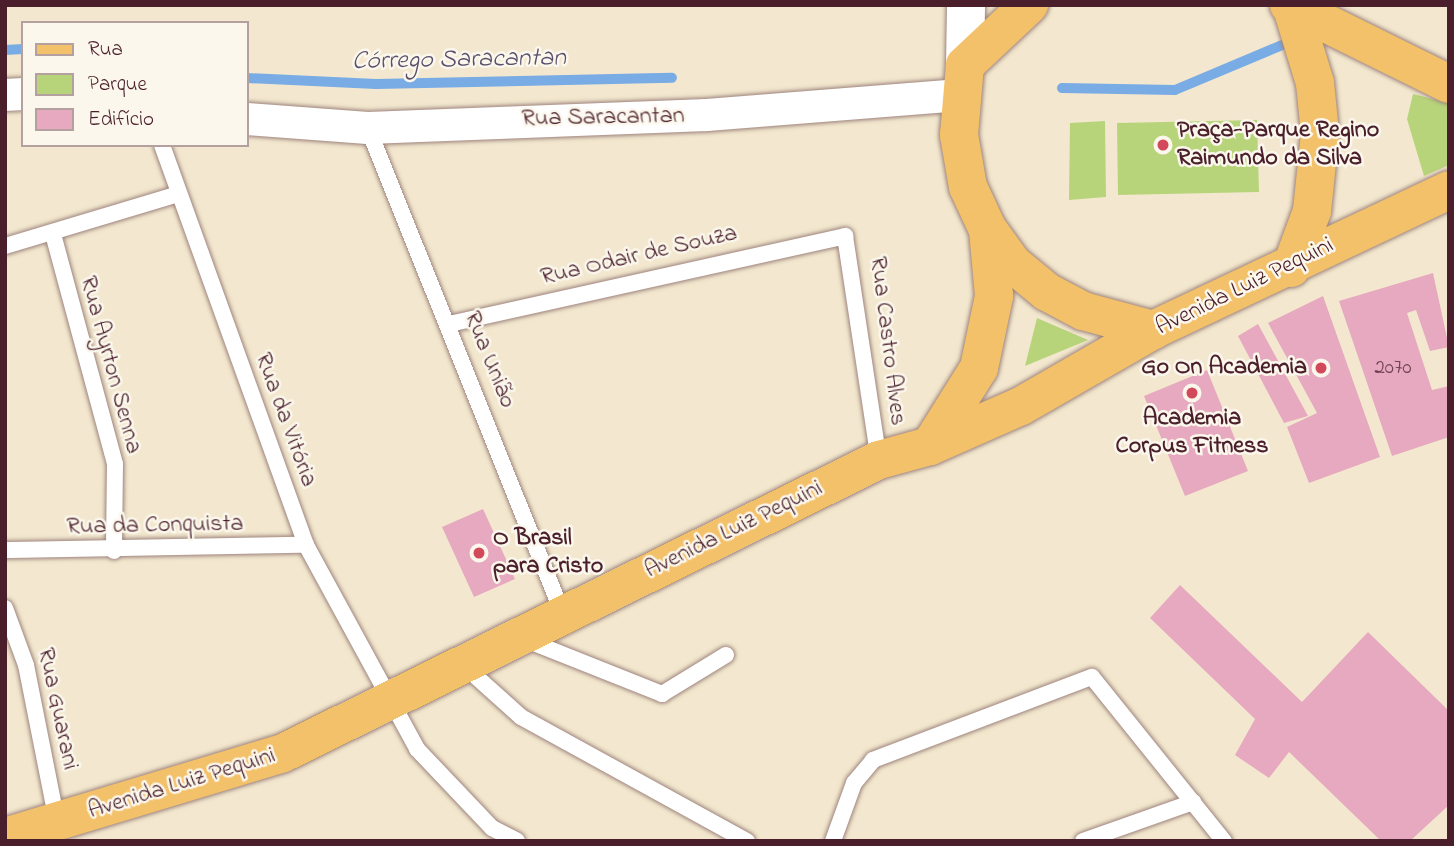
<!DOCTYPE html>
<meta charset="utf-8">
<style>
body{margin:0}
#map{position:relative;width:1454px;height:846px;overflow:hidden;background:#f3e8cf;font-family:"Indie Flower",sans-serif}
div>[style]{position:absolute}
.green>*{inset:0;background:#b8d47b}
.stream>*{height:10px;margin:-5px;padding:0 5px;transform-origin:5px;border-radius:5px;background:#79abe5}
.building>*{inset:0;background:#e6a9bf}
.roads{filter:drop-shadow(0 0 2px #9e847d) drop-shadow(0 0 2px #9e847d)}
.service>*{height:16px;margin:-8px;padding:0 8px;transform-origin:8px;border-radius:8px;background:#fff}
.minor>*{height:32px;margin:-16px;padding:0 16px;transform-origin:16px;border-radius:16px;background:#fff}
.tertiary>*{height:38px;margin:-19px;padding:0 19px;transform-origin:19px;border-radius:19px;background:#fff}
.primary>*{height:38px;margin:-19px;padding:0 19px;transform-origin:19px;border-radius:19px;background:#f4c16b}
.dots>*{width:19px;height:19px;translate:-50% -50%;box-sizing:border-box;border:4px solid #fbf7ec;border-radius:50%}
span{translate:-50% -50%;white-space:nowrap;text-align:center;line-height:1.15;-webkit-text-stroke:5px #fbf7ec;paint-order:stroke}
.number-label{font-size:21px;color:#714250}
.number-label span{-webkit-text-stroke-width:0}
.street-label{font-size:24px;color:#4a1f2b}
.poi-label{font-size:24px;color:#4a1f2b;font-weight:700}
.left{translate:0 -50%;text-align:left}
.right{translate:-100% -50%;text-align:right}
.water-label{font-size:26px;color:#5a506c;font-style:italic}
.frame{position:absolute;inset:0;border:7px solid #4a1f2b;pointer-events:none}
.legend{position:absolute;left:21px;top:21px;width:228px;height:126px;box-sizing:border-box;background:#fbf7ec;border:2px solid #b4a19f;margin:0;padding:9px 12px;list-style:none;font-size:21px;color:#4a1f2b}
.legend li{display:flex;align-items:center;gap:14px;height:35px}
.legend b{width:35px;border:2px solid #b4a19f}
</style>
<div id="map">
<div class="green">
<div style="clip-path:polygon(1413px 94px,1449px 103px,1449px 165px,1424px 176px,1407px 119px)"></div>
<div style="clip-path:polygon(1257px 120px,1259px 192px,1118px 195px,1117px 123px)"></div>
<div style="clip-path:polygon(1105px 121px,1106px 197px,1069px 200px,1070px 123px)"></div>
<div style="clip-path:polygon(1037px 318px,1088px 340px,1025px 366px)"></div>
</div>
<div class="stream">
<div style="left:5px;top:50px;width:18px;rotate:-3deg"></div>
<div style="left:247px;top:78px;width:129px;rotate:2.7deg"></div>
<div style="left:376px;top:84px;width:296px;rotate:-1.2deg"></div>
<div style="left:1062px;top:88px;width:113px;rotate:1deg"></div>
<div style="left:1175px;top:90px;width:116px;rotate:-22.8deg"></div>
</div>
<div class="building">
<div style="clip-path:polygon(1433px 273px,1449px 347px,1430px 351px,1416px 310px,1407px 313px,1432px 390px,1449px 386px,1449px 437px,1392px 456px,1339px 301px)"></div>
<div style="clip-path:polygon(1323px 296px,1380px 457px,1309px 483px,1287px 427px,1317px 413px,1268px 323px)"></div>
<div style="clip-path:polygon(1258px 324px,1308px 416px,1284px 423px,1238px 336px)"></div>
<div style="clip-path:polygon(1207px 370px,1248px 471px,1185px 496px,1144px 396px)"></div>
<div style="clip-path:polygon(483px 509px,515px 579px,474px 597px,442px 527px)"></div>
<div style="clip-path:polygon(1180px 585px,1302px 702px,1368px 632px,1449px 711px,1449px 805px,1410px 841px,1381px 841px,1289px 752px,1269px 778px,1235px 755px,1255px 719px,1150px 618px)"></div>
</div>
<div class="roads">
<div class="service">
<div style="left:368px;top:128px;width:521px;rotate:68.16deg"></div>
<div style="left:162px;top:145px;width:425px;rotate:70.2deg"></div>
<div style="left:306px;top:545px;width:232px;rotate:61.4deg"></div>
<div style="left:417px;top:749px;width:109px;rotate:46.5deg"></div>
<div style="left:492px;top:828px;width:28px;rotate:27deg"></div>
<div style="left:53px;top:234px;width:238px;rotate:74.9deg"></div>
<div style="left:115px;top:464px;width:87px;rotate:90.7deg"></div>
<div style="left:5px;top:246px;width:177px;rotate:-16.7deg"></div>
<div style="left:449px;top:324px;width:406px;rotate:-12.5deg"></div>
<div style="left:845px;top:236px;width:227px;rotate:81.4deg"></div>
<div style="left:5px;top:550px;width:301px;rotate:-1deg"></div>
<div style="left:5px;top:608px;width:61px;rotate:69.8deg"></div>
<div style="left:26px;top:665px;width:159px;rotate:78.8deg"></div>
<div style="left:524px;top:639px;width:149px;rotate:21.7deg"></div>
<div style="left:662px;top:694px;width:75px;rotate:-31.4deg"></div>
<div style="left:462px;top:664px;width:79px;rotate:41.9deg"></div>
<div style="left:521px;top:717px;width:258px;rotate:28.8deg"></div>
<div style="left:833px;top:841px;width:62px;rotate:-70.1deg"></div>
<div style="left:854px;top:783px;width:30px;rotate:-50deg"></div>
<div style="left:873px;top:760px;width:234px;rotate:-20.8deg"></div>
<div style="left:1092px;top:677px;width:211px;rotate:51.2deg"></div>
<div style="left:1083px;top:841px;width:117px;rotate:-19.5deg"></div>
</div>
<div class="minor">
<div style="left:5px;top:95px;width:18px;rotate:-3deg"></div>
<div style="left:247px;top:119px;width:121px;rotate:4.3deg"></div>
<div style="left:368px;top:128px;width:339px;rotate:-2.2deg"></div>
<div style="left:707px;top:115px;width:254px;rotate:-4.5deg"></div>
</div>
<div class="tertiary">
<div style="left:965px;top:65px;width:60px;rotate:-89deg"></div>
</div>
<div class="primary">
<div style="left:1289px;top:5px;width:178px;rotate:26.3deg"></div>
<div style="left:989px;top:231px;width:41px;rotate:54deg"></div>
<div style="left:1013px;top:264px;width:44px;rotate:39.5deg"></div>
<div style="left:1047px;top:292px;width:41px;rotate:27.8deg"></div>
<div style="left:1083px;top:311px;width:73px;rotate:15.2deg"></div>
<div style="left:1291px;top:268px;width:61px;rotate:-69.8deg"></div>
<div style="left:1312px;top:211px;width:78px;rotate:-84.1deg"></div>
<div style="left:1320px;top:133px;width:50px;rotate:-95.7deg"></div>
<div style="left:1315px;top:83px;width:78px;rotate:-107deg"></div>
<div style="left:930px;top:446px;width:92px;rotate:-57.9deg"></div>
<div style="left:979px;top:368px;width:74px;rotate:-78.2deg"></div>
<div style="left:994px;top:296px;width:66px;rotate:-95.2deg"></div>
<div style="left:988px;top:230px;width:47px;rotate:-114.9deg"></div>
<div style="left:968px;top:187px;width:53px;rotate:-99.8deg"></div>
<div style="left:959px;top:135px;width:70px;rotate:-85.1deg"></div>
<div style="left:965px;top:65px;width:88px;rotate:-43.2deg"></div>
<div style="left:5px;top:837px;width:290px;rotate:-16.8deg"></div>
<div style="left:283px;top:753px;width:664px;rotate:-26.18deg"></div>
<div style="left:879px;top:460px;width:53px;rotate:-15.4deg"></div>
<div style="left:930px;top:446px;width:99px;rotate:-23.7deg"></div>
<div style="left:1021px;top:406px;width:152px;rotate:-29.9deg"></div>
<div style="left:1153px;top:330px;width:327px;rotate:-25.3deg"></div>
</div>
</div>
<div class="dots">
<div style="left:1163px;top:145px;background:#d1495b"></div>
<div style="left:1321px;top:368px;background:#d1495b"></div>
<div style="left:1192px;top:393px;background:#d1495b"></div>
<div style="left:479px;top:553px;background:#d1495b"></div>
</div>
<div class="number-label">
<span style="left:1393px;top:368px">2070</span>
</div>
<div class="street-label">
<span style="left:603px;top:118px;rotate:-1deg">Rua Saracantan</span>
<span style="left:639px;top:256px;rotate:-13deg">Rua Odair de Souza</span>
<span style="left:1245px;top:287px;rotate:-26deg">Avenida Luiz Pequini</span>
<span style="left:887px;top:341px;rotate:83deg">Rua Castro Alves</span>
<span style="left:489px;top:360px;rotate:68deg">Rua União</span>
<span style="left:110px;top:365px;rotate:75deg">Rua Ayrton Senna</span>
<span style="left:285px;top:420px;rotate:70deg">Rua da Vitória</span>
<span style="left:155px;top:526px;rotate:-1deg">Rua da Conquista</span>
<span style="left:734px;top:530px;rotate:-26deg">Avenida Luiz Pequini</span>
<span style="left:57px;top:709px;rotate:78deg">Rua Guarani</span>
<span style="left:182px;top:784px;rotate:-17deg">Avenida Luiz Pequini</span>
</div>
<div class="poi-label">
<span class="left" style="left:1177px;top:145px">Praça-Parque Regino<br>Raimundo da Silva</span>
<span class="right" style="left:1307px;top:368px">Go On Academia</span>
<span style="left:1192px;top:433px">Academia<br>Corpus Fitness</span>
<span class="left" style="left:493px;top:553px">O Brasil<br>para Cristo</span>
</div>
<div class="water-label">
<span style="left:459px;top:61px;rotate:-1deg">Córrego Saracantan</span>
</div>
<div class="frame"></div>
<ul class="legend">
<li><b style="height:9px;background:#f4c16b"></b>Rua</li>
<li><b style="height:19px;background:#b8d47b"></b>Parque</li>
<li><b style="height:19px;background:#e6a9bf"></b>Edifício</li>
</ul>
</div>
